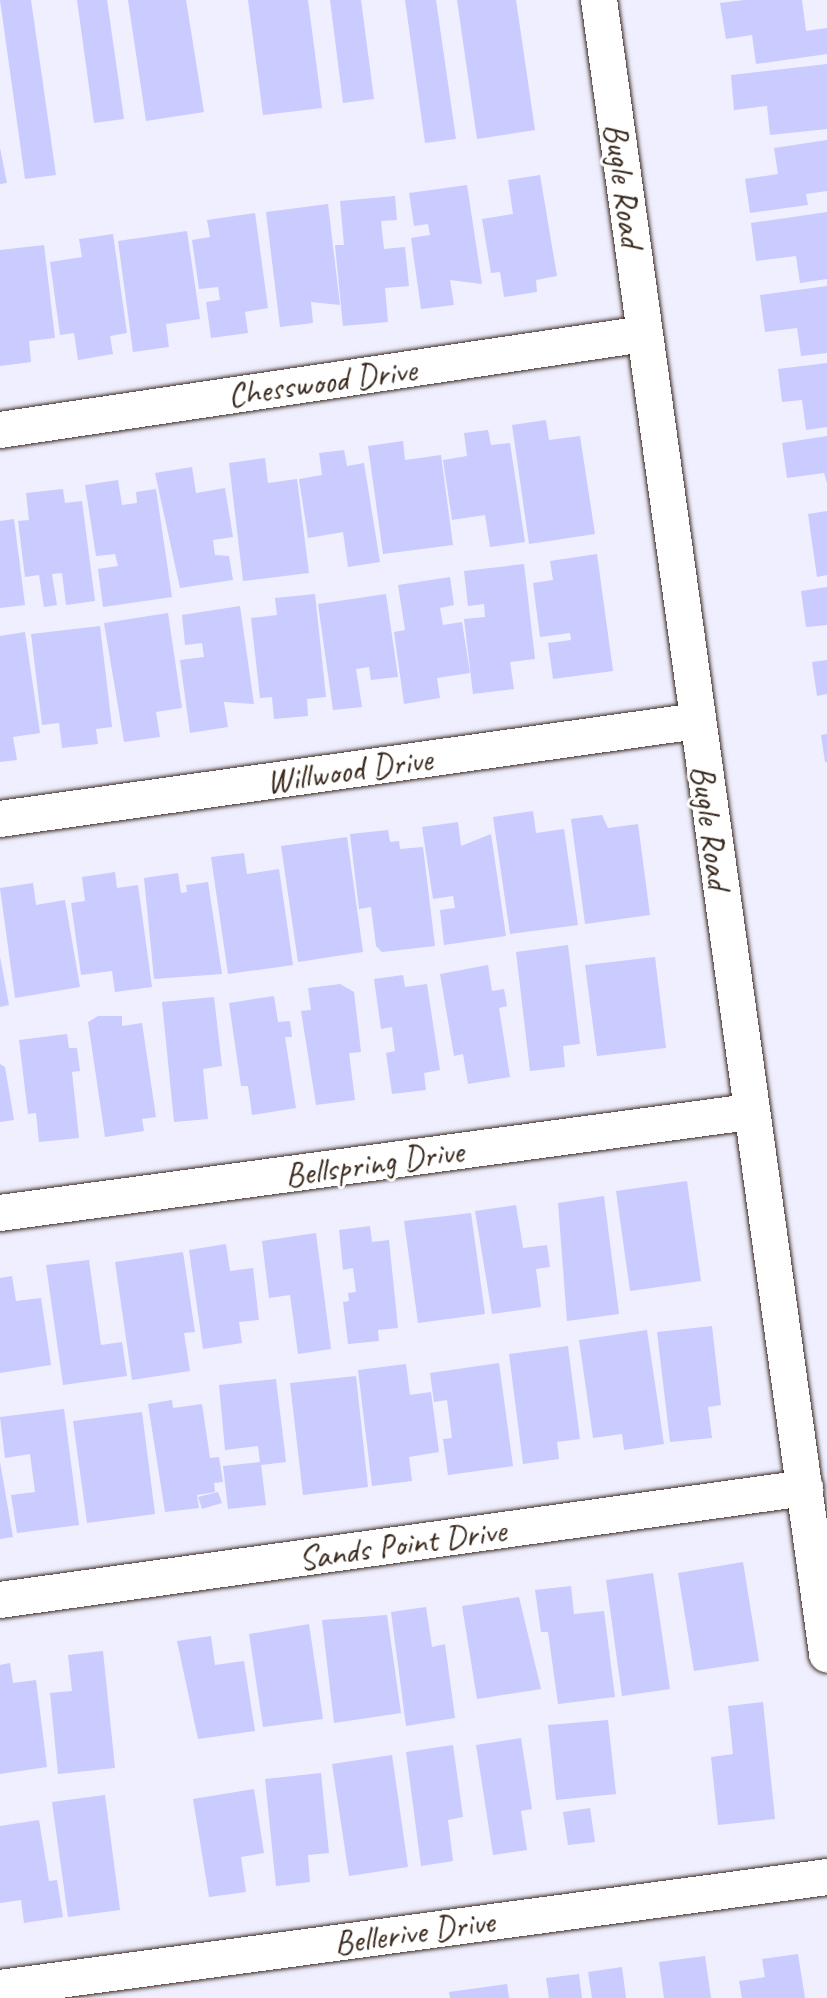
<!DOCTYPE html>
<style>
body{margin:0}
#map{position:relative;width:827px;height:1998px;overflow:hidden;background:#efefff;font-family:Caveat,sans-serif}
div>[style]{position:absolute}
.building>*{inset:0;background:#cacbfe}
.roads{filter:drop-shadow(0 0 2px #3b2a1e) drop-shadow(0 0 2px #3b2a1e)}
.street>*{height:36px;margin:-18px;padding:0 18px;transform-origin:18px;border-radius:18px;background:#fff}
span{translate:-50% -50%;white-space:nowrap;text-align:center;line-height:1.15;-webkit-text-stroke:6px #fff;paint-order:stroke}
.street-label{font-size:34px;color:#3b2a1e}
</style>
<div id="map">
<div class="building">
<div style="clip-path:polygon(0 0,31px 0,56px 175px,25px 179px)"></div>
<div style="clip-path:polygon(77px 0,107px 0,124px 119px,94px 123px)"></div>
<div style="clip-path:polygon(128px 0,186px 0,204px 112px,146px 121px)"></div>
<div style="clip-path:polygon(248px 0,308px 0,322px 108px,263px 115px)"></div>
<div style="clip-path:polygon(330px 0,361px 0,374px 99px,343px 103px)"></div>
<div style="clip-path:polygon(405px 0,436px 0,456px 139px,425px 143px)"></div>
<div style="clip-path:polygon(457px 0,516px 0,535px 130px,477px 139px)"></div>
<div style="clip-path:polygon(744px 0,802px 0,806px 31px,827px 28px,827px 54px,756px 64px,752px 35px,726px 39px,720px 3px)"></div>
<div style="clip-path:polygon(827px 64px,827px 129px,770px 135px,767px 106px,734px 110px,731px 75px)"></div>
<div style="clip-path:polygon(827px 140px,827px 191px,806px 194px,808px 205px,750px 213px,745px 179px,778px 174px,774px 148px)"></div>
<div style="clip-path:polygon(0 148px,7px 183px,0 184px)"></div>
<div style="clip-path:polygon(540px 175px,557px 276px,536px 280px,537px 292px,504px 297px,500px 272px,491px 273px,482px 219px,513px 214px,508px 180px)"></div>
<div style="clip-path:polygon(467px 185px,482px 284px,450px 280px,454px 305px,421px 309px,411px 238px,430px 235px,428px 224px,414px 226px,409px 193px)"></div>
<div style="clip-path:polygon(395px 196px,397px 220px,381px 221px,384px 249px,405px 247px,409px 286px,385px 288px,388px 322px,343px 326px,335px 245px,344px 245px,340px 201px)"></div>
<div style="clip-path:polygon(328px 204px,340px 305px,311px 302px,313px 323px,280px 327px,266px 212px)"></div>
<div style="clip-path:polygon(827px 212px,827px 279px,800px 283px,796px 256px,756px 261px,751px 223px)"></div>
<div style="clip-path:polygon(255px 213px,268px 308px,245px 312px,248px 333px,211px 338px,206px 302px,220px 300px,218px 287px,199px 289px,192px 240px,210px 237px,207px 220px)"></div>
<div style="clip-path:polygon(187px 231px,200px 319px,166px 324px,169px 347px,133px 352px,118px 241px)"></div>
<div style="clip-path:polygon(113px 234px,127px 333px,110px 336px,113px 354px,78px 360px,74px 333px,60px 335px,50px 262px,82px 257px,79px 239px)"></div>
<div style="clip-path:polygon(44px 245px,55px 338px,29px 341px,31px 362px,0 366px,0 250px)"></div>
<div style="clip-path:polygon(827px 286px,827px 353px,801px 356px,797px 328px,765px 332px,760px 295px)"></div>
<div style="clip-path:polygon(827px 363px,827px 427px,806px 430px,802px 400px,782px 402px,778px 369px)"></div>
<div style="clip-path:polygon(546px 420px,549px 440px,580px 436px,595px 534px,529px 544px,512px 425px)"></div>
<div style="clip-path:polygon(488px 430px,491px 445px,510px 443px,525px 542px,490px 547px,485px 515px,452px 520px,443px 460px,467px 456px,464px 433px)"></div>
<div style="clip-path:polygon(827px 436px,827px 483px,824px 473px,787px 478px,782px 443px)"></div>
<div style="clip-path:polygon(403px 441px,405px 460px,441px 455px,453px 545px,383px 554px,368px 446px)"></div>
<div style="clip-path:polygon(344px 450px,347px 466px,364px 463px,380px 562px,348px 567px,343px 532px,308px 538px,299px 479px,322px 475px,319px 453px)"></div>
<div style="clip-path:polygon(265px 458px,268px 483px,297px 479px,309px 573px,243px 581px,229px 463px)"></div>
<div style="clip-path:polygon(192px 467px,196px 493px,225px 488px,233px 537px,213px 540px,215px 555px,229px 556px,233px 580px,180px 588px,155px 473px)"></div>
<div style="clip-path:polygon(118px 480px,122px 505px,137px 503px,136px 492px,156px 489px,172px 597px,103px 607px,98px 569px,118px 566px,115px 554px,96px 556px,85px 485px)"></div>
<div style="clip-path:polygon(63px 489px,65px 503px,82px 501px,95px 601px,66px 605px,62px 573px,52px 574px,57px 605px,44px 607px,39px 575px,25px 577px,18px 521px,29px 520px,26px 493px)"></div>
<div style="clip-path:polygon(827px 511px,827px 575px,817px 577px,808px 514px)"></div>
<div style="clip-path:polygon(14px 519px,25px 605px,0 608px,0 521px)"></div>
<div style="clip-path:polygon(597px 554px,613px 671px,553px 679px,548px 643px,571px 640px,570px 633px,540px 637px,533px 583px,553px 580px,550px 561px)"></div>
<div style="clip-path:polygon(524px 564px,535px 659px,510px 662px,514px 689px,473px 694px,464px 619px,485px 617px,484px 604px,468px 606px,464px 571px)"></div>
<div style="clip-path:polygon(450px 577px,454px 605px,440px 608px,443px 625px,462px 622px,470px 673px,437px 678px,440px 698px,404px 704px,394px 632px,405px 630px,398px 585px)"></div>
<div style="clip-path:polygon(827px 587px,827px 625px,806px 627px,801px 591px)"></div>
<div style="clip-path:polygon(315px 594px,326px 697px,307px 699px,308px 716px,274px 719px,272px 697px,260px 698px,251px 618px,277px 615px,275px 598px)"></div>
<div style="clip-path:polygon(386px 594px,398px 677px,371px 680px,369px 667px,356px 669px,362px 707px,333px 710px,318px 604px)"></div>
<div style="clip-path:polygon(240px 606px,254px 704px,224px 702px,228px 727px,190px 733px,180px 660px,204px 657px,202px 643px,185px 645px,182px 615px)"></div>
<div style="clip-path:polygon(168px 613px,182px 708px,156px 712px,160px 737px,124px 742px,104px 623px)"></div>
<div style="clip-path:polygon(100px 626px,112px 727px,96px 729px,98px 744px,62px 748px,59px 723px,42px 725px,31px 634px)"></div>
<div style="clip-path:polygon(25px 632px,40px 733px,13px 737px,17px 760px,0 762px,0 636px)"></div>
<div style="clip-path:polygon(827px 660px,827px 694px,817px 696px,812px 662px)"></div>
<div style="clip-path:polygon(827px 734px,827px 762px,825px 762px,821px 735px)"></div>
<div style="clip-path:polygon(533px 811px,536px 833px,564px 829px,578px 925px,510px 934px,493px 817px)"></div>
<div style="clip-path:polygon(602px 815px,608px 828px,638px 824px,650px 915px,585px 924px,571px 819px)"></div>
<div style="clip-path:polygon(458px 822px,461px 846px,491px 834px,506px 936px,444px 945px,440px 910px,455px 908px,453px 896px,433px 899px,422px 827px)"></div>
<div style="clip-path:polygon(388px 830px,390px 842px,399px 841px,400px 849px,423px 847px,435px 946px,382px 952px,376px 946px,371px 907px,359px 909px,350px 834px)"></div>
<div style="clip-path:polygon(347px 837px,363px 952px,298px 962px,281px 846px)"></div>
<div style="clip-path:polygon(244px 853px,247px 874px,279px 869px,293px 965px,228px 974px,211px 857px)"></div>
<div style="clip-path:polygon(115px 872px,117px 888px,138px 885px,152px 987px,115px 992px,112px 971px,81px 975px,71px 903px,85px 901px,82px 877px)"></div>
<div style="clip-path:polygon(178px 873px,181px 893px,187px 892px,186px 885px,208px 882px,222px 974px,154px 979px,144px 878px)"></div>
<div style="clip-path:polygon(33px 883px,36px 905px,65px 900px,80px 987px,15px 998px,0 888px)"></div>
<div style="clip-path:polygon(568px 945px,580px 1044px,563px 1046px,565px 1067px,530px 1071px,516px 952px)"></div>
<div style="clip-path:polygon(0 957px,9px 1005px,0 1007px)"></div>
<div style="clip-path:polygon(655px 957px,666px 1048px,597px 1056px,585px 965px)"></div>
<div style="clip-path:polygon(488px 965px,492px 991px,504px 989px,507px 1006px,499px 1008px,510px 1077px,468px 1084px,463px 1054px,454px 1056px,440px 974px)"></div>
<div style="clip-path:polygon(403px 975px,405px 987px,427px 984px,440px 1070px,424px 1073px,426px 1090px,392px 1094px,386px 1053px,395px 1051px,392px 1027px,381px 1029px,374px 979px)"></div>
<div style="clip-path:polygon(340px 984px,354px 992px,361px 1052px,349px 1053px,355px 1100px,316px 1105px,301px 1011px,311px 1010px,308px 988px)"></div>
<div style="clip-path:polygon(274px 996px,278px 1022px,290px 1021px,292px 1037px,285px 1037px,296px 1108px,252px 1115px,248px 1086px,241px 1086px,229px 1003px)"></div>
<div style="clip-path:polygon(214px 997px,222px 1066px,203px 1069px,208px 1119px,174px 1122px,162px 1002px)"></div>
<div style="clip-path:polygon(98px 1016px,122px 1016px,122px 1026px,142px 1023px,156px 1117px,142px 1119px,144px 1131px,105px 1137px,88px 1022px)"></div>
<div style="clip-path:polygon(67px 1034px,69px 1048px,77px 1048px,80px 1071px,72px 1072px,79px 1138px,39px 1142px,36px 1113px,28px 1114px,19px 1040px)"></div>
<div style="clip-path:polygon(0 1064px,5px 1067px,14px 1120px,0 1122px)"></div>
<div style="clip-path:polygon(687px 1181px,701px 1281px,630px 1291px,616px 1191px)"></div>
<div style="clip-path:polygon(604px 1196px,619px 1314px,567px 1321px,558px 1203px)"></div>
<div style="clip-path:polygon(516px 1205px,523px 1248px,547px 1245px,550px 1267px,536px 1269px,541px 1307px,492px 1314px,475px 1211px)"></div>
<div style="clip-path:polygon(471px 1213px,485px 1314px,418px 1323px,404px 1221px)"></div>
<div style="clip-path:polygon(370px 1226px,372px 1242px,389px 1240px,398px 1328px,378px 1330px,379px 1341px,348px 1344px,343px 1302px,349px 1301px,348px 1293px,356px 1292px,353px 1268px,343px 1270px,339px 1230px)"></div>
<div style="clip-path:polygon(316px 1233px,331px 1349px,298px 1354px,290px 1295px,269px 1298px,262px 1241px)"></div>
<div style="clip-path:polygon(226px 1244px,230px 1271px,253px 1268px,259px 1320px,239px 1322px,242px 1343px,203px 1349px,189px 1250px)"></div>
<div style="clip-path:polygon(183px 1252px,195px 1332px,184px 1333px,190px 1371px,132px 1380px,115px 1262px)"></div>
<div style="clip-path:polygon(89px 1260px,101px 1345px,122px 1342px,127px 1376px,63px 1385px,46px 1265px)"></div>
<div style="clip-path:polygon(12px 1276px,16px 1301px,41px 1298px,51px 1365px,0 1373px,0 1278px)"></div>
<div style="clip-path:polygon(712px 1326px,721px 1405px,708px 1407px,712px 1438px,670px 1442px,657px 1332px)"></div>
<div style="clip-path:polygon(647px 1330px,664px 1444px,624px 1450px,622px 1434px,593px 1438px,579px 1340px)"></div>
<div style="clip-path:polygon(568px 1346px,580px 1439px,557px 1442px,559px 1459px,523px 1464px,509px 1354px)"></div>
<div style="clip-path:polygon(499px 1363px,513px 1466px,448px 1475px,443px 1439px,452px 1438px,447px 1400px,434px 1402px,430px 1373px)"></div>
<div style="clip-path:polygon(406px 1364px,410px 1395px,431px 1392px,439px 1452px,409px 1457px,412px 1481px,372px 1486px,358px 1370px)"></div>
<div style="clip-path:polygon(356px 1376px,368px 1487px,303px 1495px,290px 1383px)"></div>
<div style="clip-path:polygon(276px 1379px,286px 1462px,261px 1465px,266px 1505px,228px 1509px,223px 1466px,260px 1462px,258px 1446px,225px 1450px,219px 1385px)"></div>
<div style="clip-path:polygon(172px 1400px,173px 1408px,202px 1404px,210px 1458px,219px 1457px,223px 1482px,214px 1483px,215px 1492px,197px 1495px,199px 1508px,165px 1512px,148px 1404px)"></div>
<div style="clip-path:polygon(64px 1409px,79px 1525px,17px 1533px,11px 1495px,35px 1492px,30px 1454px,5px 1458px,0 1417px)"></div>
<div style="clip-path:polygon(142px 1412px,155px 1514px,87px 1523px,73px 1421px)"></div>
<div style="clip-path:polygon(0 1462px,13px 1537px,0 1539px)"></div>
<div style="clip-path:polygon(218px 1492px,222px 1503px,202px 1509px,198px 1497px)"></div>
<div style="clip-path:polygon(743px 1562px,759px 1661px,694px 1671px,678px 1573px)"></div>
<div style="clip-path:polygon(653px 1573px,670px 1689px,622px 1696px,606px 1580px)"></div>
<div style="clip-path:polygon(571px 1586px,574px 1614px,604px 1611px,615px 1697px,558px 1704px,548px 1632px,541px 1632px,535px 1590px)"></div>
<div style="clip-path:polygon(519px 1597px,541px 1689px,477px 1699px,462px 1606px)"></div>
<div style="clip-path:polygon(426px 1607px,432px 1647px,445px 1644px,455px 1718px,406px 1726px,391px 1612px)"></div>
<div style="clip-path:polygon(387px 1615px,401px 1713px,334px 1723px,322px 1620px)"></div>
<div style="clip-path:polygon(309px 1624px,323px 1719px,263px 1727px,249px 1634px)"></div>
<div style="clip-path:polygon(211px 1636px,215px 1665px,244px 1661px,255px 1731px,198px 1739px,177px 1641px)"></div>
<div style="clip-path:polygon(103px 1651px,115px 1768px,58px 1774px,50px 1693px,72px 1691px,68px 1655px)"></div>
<div style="clip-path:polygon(10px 1663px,13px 1683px,36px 1680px,47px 1767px,0 1774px,0 1665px)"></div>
<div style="clip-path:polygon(763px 1702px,775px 1819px,718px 1825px,711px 1757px,733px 1754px,728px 1706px)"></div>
<div style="clip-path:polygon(608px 1720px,616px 1794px,556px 1800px,548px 1725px)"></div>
<div style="clip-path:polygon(521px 1738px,532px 1809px,521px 1811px,527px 1850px,493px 1855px,476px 1745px)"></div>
<div style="clip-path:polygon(453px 1745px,463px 1817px,448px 1820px,453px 1861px,421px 1866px,406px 1752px)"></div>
<div style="clip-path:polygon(392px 1755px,408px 1867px,349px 1876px,332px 1764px)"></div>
<div style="clip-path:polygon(321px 1773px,329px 1853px,308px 1855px,310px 1882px,276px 1886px,265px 1779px)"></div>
<div style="clip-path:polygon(254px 1789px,264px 1853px,241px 1857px,246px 1892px,209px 1897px,193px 1799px)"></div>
<div style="clip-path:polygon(105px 1795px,120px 1910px,68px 1917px,52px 1802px)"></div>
<div style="clip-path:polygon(590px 1808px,595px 1842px,568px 1845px,563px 1812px)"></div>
<div style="clip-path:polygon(39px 1820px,49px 1881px,57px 1880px,63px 1917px,24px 1923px,21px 1900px,0 1903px,0 1826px)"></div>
<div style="clip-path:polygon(798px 1954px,805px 1998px,742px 1998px,739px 1981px,765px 1977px,762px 1959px)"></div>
<div style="clip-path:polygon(705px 1956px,711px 1998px,664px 1998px,659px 1962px)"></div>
<div style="clip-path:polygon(622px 1967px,626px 1998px,592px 1998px,588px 1972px)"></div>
<div style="clip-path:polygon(579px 1974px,582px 1998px,549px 1998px,546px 1978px)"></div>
<div style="clip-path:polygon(507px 1984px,509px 1998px,450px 1998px,449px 1992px)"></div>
</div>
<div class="roads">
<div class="street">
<div style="left:599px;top:0;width:1670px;rotate:82.15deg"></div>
<div style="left:0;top:430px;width:651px;rotate:-8.48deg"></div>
<div style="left:0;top:819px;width:704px;rotate:-8deg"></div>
<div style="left:0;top:1213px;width:756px;rotate:-7.68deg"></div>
<div style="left:0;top:1600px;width:813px;rotate:-7.92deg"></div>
<div style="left:0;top:1988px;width:834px;rotate:-7.64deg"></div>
</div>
</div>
<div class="street-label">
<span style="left:624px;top:185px;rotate:82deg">Bugle Road</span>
<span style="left:322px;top:382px;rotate:-8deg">Chesswood Drive</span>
<span style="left:349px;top:770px;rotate:-8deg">Willwood Drive</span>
<span style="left:711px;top:827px;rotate:82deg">Bugle Road</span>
<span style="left:374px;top:1163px;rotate:-8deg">Bellspring Drive</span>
<span style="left:402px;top:1544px;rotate:-8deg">Sands Point Drive</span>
<span style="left:414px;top:1932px;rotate:-8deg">Bellerive Drive</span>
</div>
</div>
